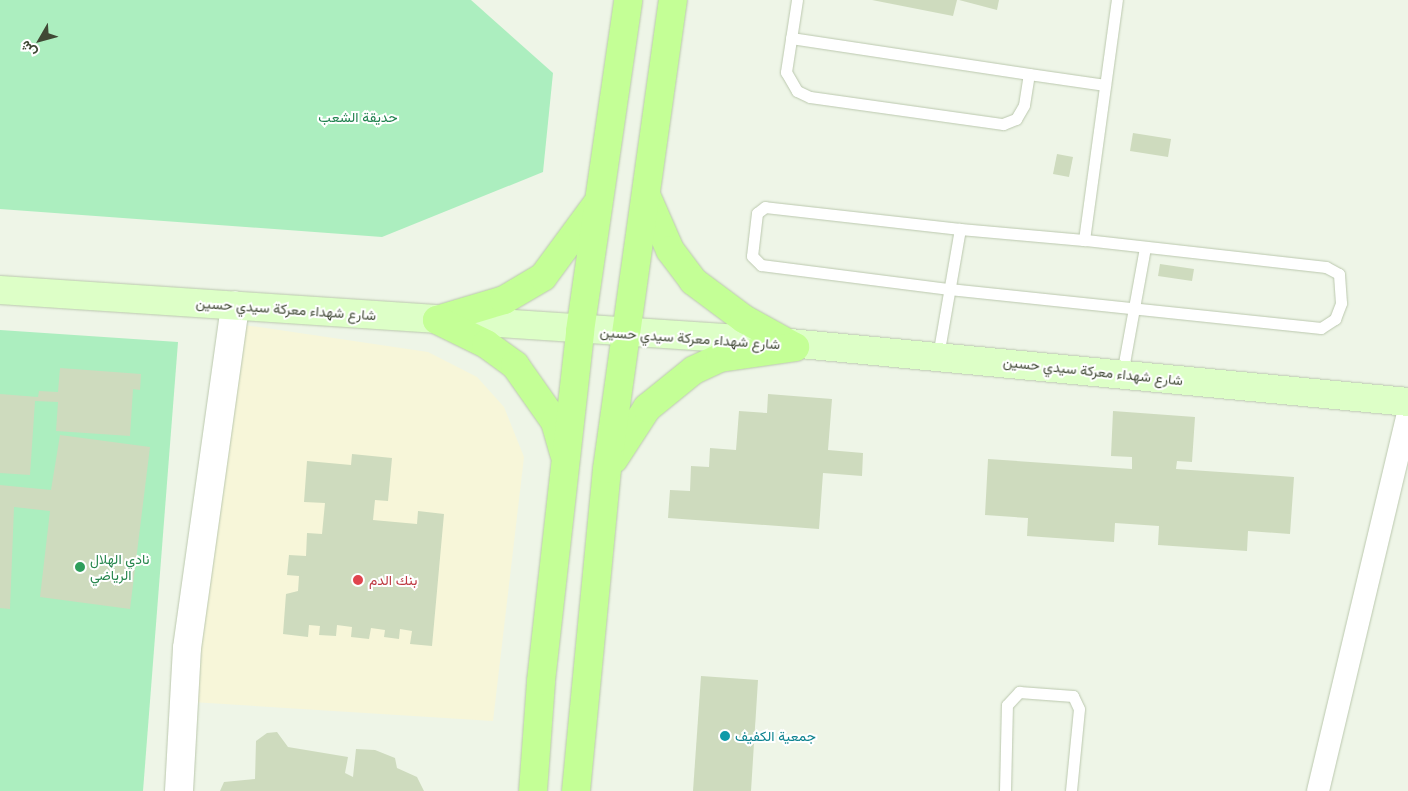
<!DOCTYPE html>
<meta charset="utf-8">
<style>
body{margin:0}
#map{position:relative;width:1408px;height:791px;overflow:hidden;background:#eef5e7;font-family:"DM Sans",Vazirmatn,sans-serif}
div>[style]{position:absolute}
.medical>*{inset:0;background:#f7f6d9}
.green>*{inset:0;background:#aceebf}
.building>*{inset:0;background:#cedbbe}
.roads{filter:drop-shadow(0 0 1px #bbc8ae) drop-shadow(0 0 1px #bbc8ae)}
.service>*{height:11px;margin:-5.5px;padding:0 5.5px;transform-origin:5.5px;border-radius:5.5px;background:#fff}
.minor>*{height:22px;margin:-11px;padding:0 11px;transform-origin:11px;border-radius:11px;background:#fff}
.tertiary>*{height:28px;margin:-14px;padding:0 14px;transform-origin:14px;border-radius:14px;background:#fff}
.secondary>*{height:28px;margin:-14px;padding:0 14px;transform-origin:14px;border-radius:14px;background:#ddffc7}
.primary>*{height:28px;margin:-14px;padding:0 14px;transform-origin:14px;border-radius:14px;background:#c4ff96}
.dots>*{width:14px;height:14px;translate:-50% -50%;box-sizing:border-box;border:2px solid #fff;border-radius:50%}
span{translate:-50% -50%;white-space:nowrap;text-align:center;line-height:1.15;-webkit-text-stroke:4px #fff;paint-order:stroke}
.park-label{font-size:14px;color:#21824f}
.street-label{font-size:14px;color:#404935}
.leisure-label{font-size:14px;color:#27864d}
.left{translate:0 -50%;text-align:left}
.health-label{font-size:14px;color:#be3a42}
.culture-label{font-size:14px;color:#0d838f}
.north{position:absolute;left:15px;top:15px;width:50px;height:50px;-webkit-text-stroke:4px #fff;paint-order:stroke;rotate:232deg;font-size:14px;font-weight:700;line-height:20px;text-align:center;color:#404935}
.north::after{content:'';display:block;margin:auto;width:18px;height:22px;background:#404935;clip-path:polygon(50% 0,100% 100%,50% 72%,0 100%)}
</style>
<div id="map">
<div class="medical">
<div style="clip-path:polygon(238px 324px,428px 352px,477px 377px,504px 407px,524px 457px,493px 721px,192px 702px)"></div>
</div>
<div class="green">
<div style="clip-path:polygon(0 0,471px 0,553px 73px,543px 172px,382px 237px,0 209px)"></div>
<div style="clip-path:polygon(0 330px,178px 342px,143px 791px,0 791px)"></div>
</div>
<div class="building">
<div style="clip-path:polygon(872px 0,957px 0,953px 16px)"></div>
<div style="clip-path:polygon(959px 0,999px 0,997px 10px)"></div>
<div style="clip-path:polygon(1133px 133px,1171px 139px,1168px 157px,1130px 151px)"></div>
<div style="clip-path:polygon(1057px 154px,1073px 157px,1069px 177px,1053px 174px)"></div>
<div style="clip-path:polygon(1160px 264px,1194px 269px,1192px 281px,1158px 276px)"></div>
<div style="clip-path:polygon(60px 368px,141px 374px,140px 390px,133px 389px,130px 436px,56px 431px,58px 402px,35px 401px,30px 475px,0 473px,0 394px,38px 397px,39px 391px,58px 392px)"></div>
<div style="clip-path:polygon(768px 394px,832px 399px,828px 450px,863px 453px,862px 476px,823px 473px,819px 529px,668px 518px,670px 490px,690px 491px,691px 466px,709px 467px,710px 448px,736px 450px,739px 411px,767px 413px)"></div>
<div style="clip-path:polygon(1113px 411px,1195px 417px,1192px 462px,1177px 461px,1176px 469px,1294px 477px,1290px 534px,1248px 531px,1247px 551px,1158px 545px,1159px 526px,1115px 523px,1114px 542px,1027px 536px,1028px 518px,985px 515px,988px 459px,1132px 469px,1132px 457px,1111px 456px)"></div>
<div style="clip-path:polygon(60px 435px,150px 447px,130px 609px,40px 597px,50px 511px,14px 507px,10px 609px,0 608px,0 485px,51px 490px)"></div>
<div style="clip-path:polygon(352px 454px,392px 458px,388px 501px,375px 500px,373px 520px,417px 524px,418px 511px,444px 514px,432px 646px,410px 644px,412px 631px,400px 629px,399px 639px,384px 637px,385px 630px,371px 628px,369px 639px,351px 637px,352px 627px,337px 625px,336px 636px,319px 635px,320px 626px,309px 625px,308px 637px,283px 634px,286px 594px,298px 591px,299px 576px,287px 575px,289px 555px,306px 556px,307px 533px,322px 534px,325px 503px,304px 502px,307px 461px,351px 465px)"></div>
<div style="clip-path:polygon(701px 676px,758px 680px,751px 791px,693px 791px)"></div>
<div style="clip-path:polygon(277px 732px,288px 747px,348px 757px,345px 773px,353px 777px,356px 749px,375px 750px,395px 758px,397px 768px,417px 777px,424px 791px,220px 791px,224px 782px,255px 779px,256px 741px,267px 733px)"></div>
</div>
<div class="roads">
<div class="service">
<div style="left:797px;top:0;width:73px;rotate:98.7deg"></div>
<div style="left:786px;top:72px;width:22px;rotate:60deg"></div>
<div style="left:797px;top:91px;width:14px;rotate:25deg"></div>
<div style="left:810px;top:97px;width:195px;rotate:8deg"></div>
<div style="left:1003px;top:124px;width:14px;rotate:-21deg"></div>
<div style="left:1016px;top:119px;width:16px;rotate:-60deg"></div>
<div style="left:1024px;top:105px;width:31px;rotate:-81deg"></div>
<div style="left:1029px;top:74px;width:77px;rotate:8.2deg"></div>
<div style="left:791px;top:38px;width:241px;rotate:8.6deg"></div>
<div style="left:960px;top:229px;width:196px;rotate:-173.6deg"></div>
<div style="left:765px;top:207px;width:10px;rotate:143deg"></div>
<div style="left:757px;top:213px;width:43px;rotate:96.6deg"></div>
<div style="left:752px;top:256px;width:13px;rotate:45deg"></div>
<div style="left:761px;top:265px;width:190px;rotate:7.3deg"></div>
<div style="left:949px;top:289px;width:374px;rotate:6deg"></div>
<div style="left:1321px;top:328px;width:17px;rotate:-33deg"></div>
<div style="left:1335px;top:319px;width:17px;rotate:-69deg"></div>
<div style="left:1341px;top:303px;width:29px;rotate:-94deg"></div>
<div style="left:1339px;top:274px;width:15px;rotate:-152deg"></div>
<div style="left:1326px;top:267px;width:244px;rotate:-173.6deg"></div>
<div style="left:938px;top:356px;width:129px;rotate:-80.2deg"></div>
<div style="left:960px;top:229px;width:124px;rotate:5.1deg"></div>
<div style="left:1084px;top:240px;width:242px;rotate:-82.2deg"></div>
<div style="left:1122px;top:374px;width:129px;rotate:-79.7deg"></div>
<div style="left:1005px;top:791px;width:86px;rotate:-88.7deg"></div>
<div style="left:1007px;top:705px;width:18px;rotate:-47deg"></div>
<div style="left:1019px;top:692px;width:54px;rotate:4.2deg"></div>
<div style="left:1073px;top:696px;width:14px;rotate:65deg"></div>
<div style="left:1079px;top:709px;width:82px;rotate:95.6deg"></div>
</div>
<div class="minor">
<div style="left:1318px;top:791px;width:389px;rotate:-76.6deg"></div>
</div>
<div class="tertiary">
<div style="left:179px;top:791px;width:143px;rotate:-86.8deg"></div>
<div style="left:187px;top:648px;width:346px;rotate:-82deg"></div>
</div>
<div class="secondary">
<div style="left:0;top:290px;width:771px;rotate:3.79deg"></div>
<div style="left:769px;top:341px;width:642px;rotate:5.45deg"></div>
</div>
<div class="primary">
<div style="left:647px;top:197px;width:58px;rotate:66.5deg"></div>
<div style="left:670px;top:250px;width:39px;rotate:53deg"></div>
<div style="left:693px;top:281px;width:64px;rotate:36.7deg"></div>
<div style="left:744px;top:319px;width:58px;rotate:28.8deg"></div>
<div style="left:437px;top:320px;width:70px;rotate:-16.6deg"></div>
<div style="left:504px;top:300px;width:45px;rotate:-30.5deg"></div>
<div style="left:543px;top:277px;width:89px;rotate:-53.6deg"></div>
<div style="left:437px;top:320px;width:55px;rotate:26.1deg"></div>
<div style="left:486px;top:344px;width:36px;rotate:36deg"></div>
<div style="left:515px;top:365px;width:70px;rotate:54.9deg"></div>
<div style="left:555px;top:422px;width:33px;rotate:74deg"></div>
<div style="left:614px;top:459px;width:61px;rotate:-57.1deg"></div>
<div style="left:647px;top:408px;width:60px;rotate:-39deg"></div>
<div style="left:694px;top:370px;width:29px;rotate:-25deg"></div>
<div style="left:720px;top:358px;width:76px;rotate:-8.3deg"></div>
<div style="left:533px;top:791px;width:110px;rotate:-85.8deg"></div>
<div style="left:541px;top:681px;width:352px;rotate:-83.6deg"></div>
<div style="left:580px;top:331px;width:334px;rotate:-81.7deg"></div>
<div style="left:576px;top:791px;width:323px;rotate:-84.5deg"></div>
<div style="left:607px;top:469px;width:474px;rotate:-82deg"></div>
</div>
</div>
<div class="dots">
<div style="left:80px;top:567px;background:#2e9e5b"></div>
<div style="left:358px;top:580px;background:#e0444e"></div>
<div style="left:725px;top:736px;background:#0f9aa8"></div>
</div>
<div class="park-label">
<span style="left:358px;top:117px">حديقة الشعب</span>
</div>
<div class="street-label">
<span style="left:286px;top:309px;rotate:4deg">شارع شهداء معركة سيدي حسين</span>
<span style="left:690px;top:338px;rotate:4deg">شارع شهداء معركة سيدي حسين</span>
<span style="left:1093px;top:371px;rotate:6deg">شارع شهداء معركة سيدي حسين</span>
</div>
<div class="leisure-label">
<span class="left" style="left:90px;top:567px">نادي الهلال<br>الرياضي</span>
</div>
<div class="health-label">
<span class="left" style="left:369px;top:580px">بنك الدم</span>
</div>
<div class="culture-label">
<span class="left" style="left:735px;top:736px">جمعية الكفيف</span>
</div>
<div class="north">ش</div>
</div>
